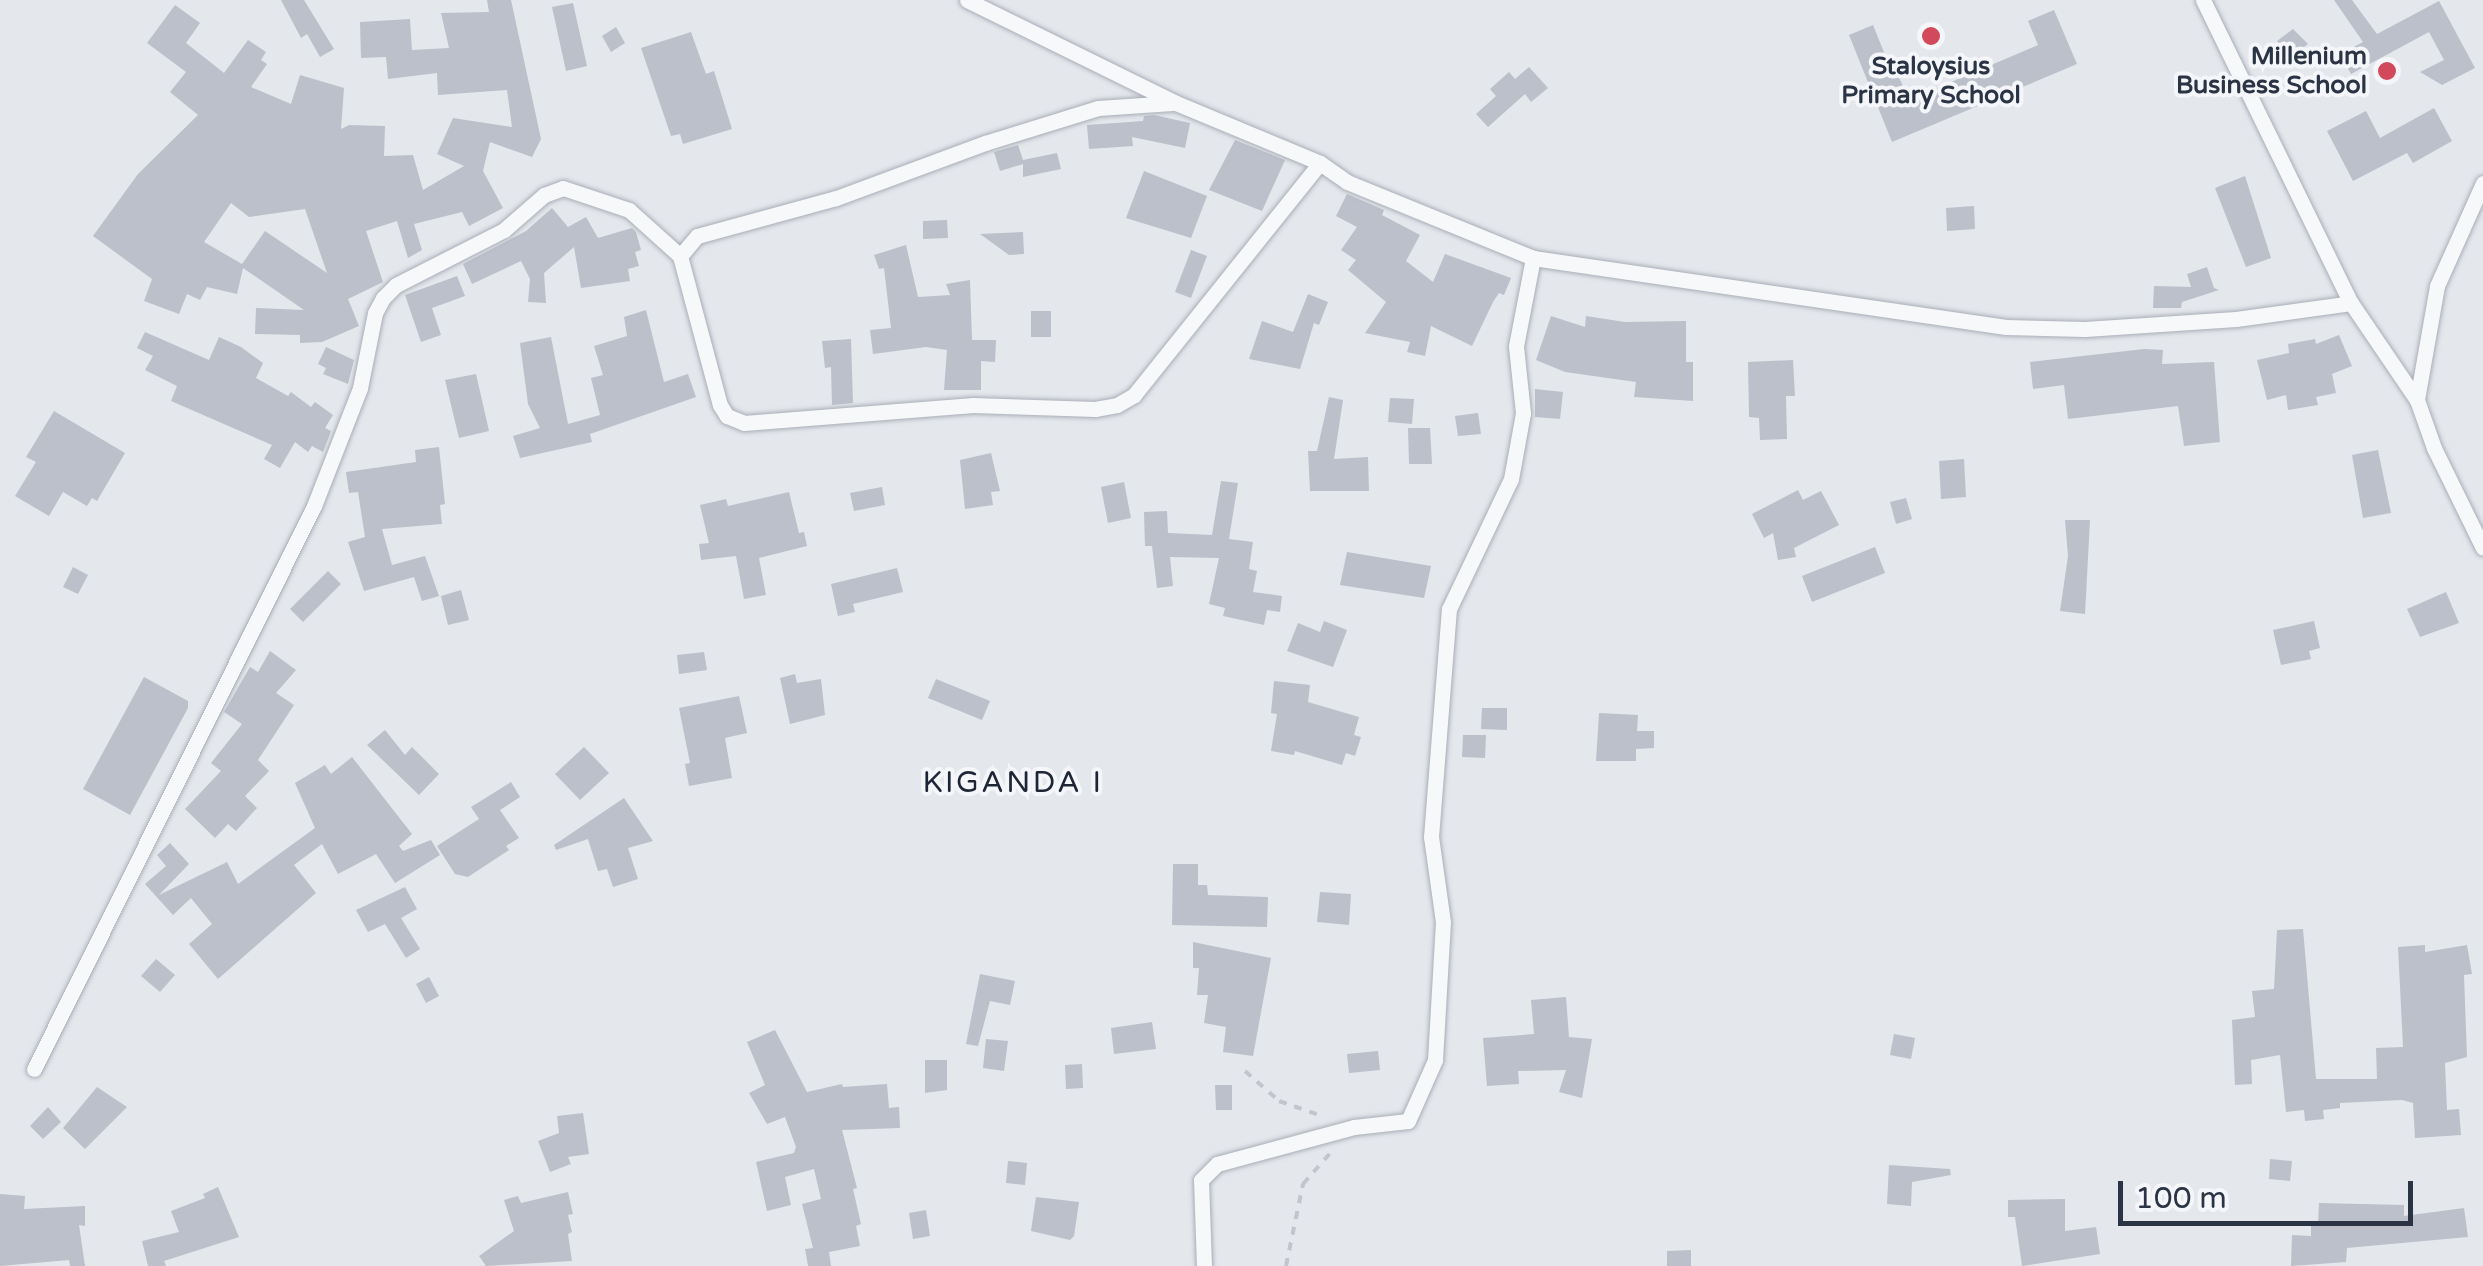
<!DOCTYPE html>
<style>
body{margin:0}
#map{position:relative;width:2483px;height:1266px;overflow:hidden;background:#e4e7ec;font-family:"Varela Round",sans-serif}
div>[style]{position:absolute}
.building>*{inset:0;background:#bbc0ca}
.path>*{height:4px;margin-top:-2px;transform-origin:0;background:repeating-linear-gradient(90deg,#c2c5cb 0 8px,transparent 0 16px)}
.roads{filter:drop-shadow(0 0 2px #a9aeb7) drop-shadow(0 0 2px #a9aeb7)}
.street>*{height:15px;margin:-7.5px;padding:0 7.5px;transform-origin:7.5px;border-radius:7.5px;background:#f7f8fa}
.dots>*{width:28px;height:28px;translate:-50% -50%;box-sizing:border-box;border:5px solid #f4f6f9;border-radius:50%}
span{translate:-50% -50%;white-space:nowrap;text-align:center;line-height:1.15;-webkit-text-stroke:8px #f4f6f9;paint-order:stroke}
.poi-label{font-size:25px;color:#2b3445;font-weight:700}
.right{translate:-100% -50%;text-align:right}
.quarter-label{font-size:30px;color:#1d2536;letter-spacing:2.5px}
.scale{position:absolute;left:2118px;top:1181px;width:295px;height:45px;box-sizing:border-box;border:5px solid #2b3445;border-top:0;padding-left:12px;font-size:30px;line-height:35px;white-space:nowrap;color:#2b3445;-webkit-text-stroke:8px #f4f6f9;paint-order:stroke}
</style>
<div id="map">
<div class="building">
<div style="clip-path:polygon(281px 0,304px 0,334px 49px,320px 57px,307px 34px,301px 38px)"></div>
<div style="clip-path:polygon(evenodd,487px 0,511px 0,541px 139px,532px 157px,490px 142px,483px 171px,503px 208px,469px 226px,462px 212px,414px 224px,422px 250px,408px 258px,397px 221px,366px 231px,383px 282px,348px 299px,359px 326px,322px 342px,300px 343px,300px 335px,255px 334px,256px 308px,304px 310px,243px 268px,237px 294px,207px 287px,200px 300px,187px 294px,179px 314px,144px 301px,152px 279px,93px 236px,138px 174px,198px 115px,170px 92px,186px 72px,147px 43px,175px 5px,200px 23px,186px 43px,224px 73px,248px 40px,266px 52px,261px 60px,267px 64px,251px 87px,291px 104px,300px 75px,344px 88px,341px 129px,349px 125px,385px 126px,384px 156px,413px 155px,423px 190px,464px 166px,437px 154px,453px 118px,512px 127px,507px 90px,438px 95px,437px 73px,388px 79px,386px 57px,361px 58px,360px 22px,410px 19px,412px 50px,449px 48px,441px 13px,489px 12px,487px 0,231px 203px,249px 217px,305px 209px,327px 273px,265px 231px,242px 264px,204px 242px,231px 203px)"></div>
<div style="clip-path:polygon(2334px 0,2352px 0,2377px 34px,2439px 1px,2475px 68px,2442px 85px,2420px 72px,2444px 60px,2429px 32px,2351px 74px,2340px 54px,2363px 42px)"></div>
<div style="clip-path:polygon(573px 3px,587px 66px,566px 71px,552px 7px)"></div>
<div style="clip-path:polygon(2054px 10px,2077px 64px,1892px 142px,1849px 35px,1873px 25px,1894px 77px,1898px 75px,1909px 100px,2038px 45px,2028px 21px)"></div>
<div style="clip-path:polygon(616px 27px,625px 43px,611px 52px,602px 36px)"></div>
<div style="clip-path:polygon(2293px 29px,2308px 44px,2289px 58px,2277px 41px)"></div>
<div style="clip-path:polygon(691px 32px,706px 74px,714px 71px,732px 129px,683px 144px,680px 134px,671px 136px,641px 48px)"></div>
<div style="clip-path:polygon(1529px 67px,1548px 88px,1531px 102px,1525px 94px,1488px 127px,1476px 114px,1496px 96px,1490px 89px,1509px 72px,1515px 79px)"></div>
<div style="clip-path:polygon(2434px 108px,2452px 141px,2413px 163px,2407px 153px,2353px 181px,2327px 131px,2366px 111px,2380px 138px)"></div>
<div style="clip-path:polygon(1154px 115px,1190px 123px,1185px 148px,1132px 137px,1133px 146px,1089px 149px,1087px 125px,1143px 121px,1144px 116px)"></div>
<div style="clip-path:polygon(1235px 140px,1285px 160px,1262px 211px,1209px 190px)"></div>
<div style="clip-path:polygon(1018px 145px,1023px 160px,1057px 153px,1061px 169px,1023px 177px,1023px 164px,1000px 171px,994px 152px)"></div>
<div style="clip-path:polygon(1144px 171px,1207px 196px,1191px 238px,1126px 218px)"></div>
<div style="clip-path:polygon(2245px 176px,2271px 258px,2246px 267px,2215px 188px)"></div>
<div style="clip-path:polygon(1347px 194px,1384px 210px,1382px 215px,1420px 235px,1406px 261px,1433px 282px,1445px 254px,1511px 278px,1504px 295px,1499px 293px,1493px 302px,1472px 346px,1431px 326px,1425px 356px,1407px 352px,1410px 342px,1365px 333px,1386px 302px,1348px 270px,1356px 260px,1341px 250px,1357px 227px,1336px 216px)"></div>
<div style="clip-path:polygon(1974px 206px,1975px 229px,1947px 231px,1946px 208px)"></div>
<div style="clip-path:polygon(552px 208px,568px 227px,586px 217px,598px 238px,632px 228px,636px 232px,641px 250px,635px 252px,639px 266px,628px 269px,630px 281px,581px 288px,574px 247px,544px 273px,546px 303px,528px 302px,530px 279px,521px 261px,472px 284px,463px 264px,526px 231px)"></div>
<div style="clip-path:polygon(947px 220px,948px 238px,923px 239px,923px 221px)"></div>
<div style="clip-path:polygon(1023px 232px,1024px 254px,1009px 255px,980px 234px)"></div>
<div style="clip-path:polygon(906px 245px,918px 297px,950px 295px,946px 284px,970px 280px,972px 340px,996px 340px,995px 362px,981px 361px,981px 390px,944px 390px,947px 350px,926px 347px,873px 354px,870px 330px,891px 328px,884px 268px,879px 269px,874px 255px)"></div>
<div style="clip-path:polygon(1191px 250px,1207px 256px,1191px 298px,1175px 292px)"></div>
<div style="clip-path:polygon(2207px 267px,2214px 288px,2219px 290px,2182px 302px,2181px 308px,2153px 308px,2154px 286px,2191px 287px,2187px 274px)"></div>
<div style="clip-path:polygon(457px 276px,465px 296px,432px 308px,441px 335px,421px 342px,405px 295px)"></div>
<div style="clip-path:polygon(1308px 294px,1328px 302px,1319px 325px,1314px 323px,1300px 369px,1249px 359px,1262px 321px,1293px 332px)"></div>
<div style="clip-path:polygon(646px 310px,664px 382px,688px 374px,696px 397px,590px 434px,592px 442px,520px 458px,513px 436px,540px 428px,528px 404px,520px 343px,551px 337px,568px 424px,600px 415px,591px 378px,603px 375px,594px 346px,627px 336px,624px 317px)"></div>
<div style="clip-path:polygon(1031px 311px,1051px 311px,1051px 337px,1031px 337px)"></div>
<div style="clip-path:polygon(1551px 316px,1585px 327px,1586px 316px,1625px 322px,1686px 321px,1686px 362px,1693px 362px,1693px 401px,1634px 397px,1636px 382px,1565px 372px,1536px 360px)"></div>
<div style="clip-path:polygon(145px 332px,209px 360px,219px 337px,241px 347px,263px 363px,256px 378px,288px 396px,291px 392px,311px 407px,315px 402px,333px 415px,325px 428px,331px 431px,323px 452px,312px 446px,308px 452px,295px 442px,280px 468px,264px 459px,272px 445px,171px 401px,177px 386px,145px 370px,153px 356px,137px 348px)"></div>
<div style="clip-path:polygon(2339px 335px,2352px 366px,2332px 374px,2336px 393px,2316px 397px,2318px 405px,2288px 410px,2286px 395px,2267px 400px,2257px 360px,2289px 353px,2288px 344px,2315px 339px,2316px 344px)"></div>
<div style="clip-path:polygon(851px 339px,853px 403px,832px 405px,831px 367px,825px 368px,822px 341px)"></div>
<div style="clip-path:polygon(326px 347px,354px 360px,348px 384px,323px 374px,326px 368px,318px 364px)"></div>
<div style="clip-path:polygon(2144px 349px,2163px 350px,2162px 364px,2214px 362px,2220px 442px,2184px 446px,2178px 406px,2068px 419px,2064px 385px,2033px 389px,2030px 362px)"></div>
<div style="clip-path:polygon(1793px 360px,1795px 396px,1786px 396px,1787px 439px,1760px 440px,1759px 418px,1749px 417px,1748px 362px)"></div>
<div style="clip-path:polygon(476px 374px,489px 431px,459px 438px,445px 380px)"></div>
<div style="clip-path:polygon(1535px 389px,1563px 392px,1560px 419px,1535px 417px)"></div>
<div style="clip-path:polygon(1329px 397px,1343px 400px,1334px 459px,1368px 457px,1369px 491px,1310px 491px,1308px 451px,1317px 451px)"></div>
<div style="clip-path:polygon(1390px 398px,1414px 399px,1412px 424px,1388px 422px)"></div>
<div style="clip-path:polygon(54px 411px,125px 453px,97px 501px,92px 498px,87px 506px,63px 492px,49px 516px,15px 496px,36px 462px,26px 457px)"></div>
<div style="clip-path:polygon(1478px 413px,1481px 434px,1458px 436px,1455px 416px)"></div>
<div style="clip-path:polygon(1408px 428px,1430px 428px,1432px 464px,1409px 464px)"></div>
<div style="clip-path:polygon(439px 447px,445px 504px,440px 505px,442px 524px,382px 529px,392px 565px,425px 556px,439px 596px,422px 601px,414px 577px,364px 591px,348px 542px,365px 537px,358px 492px,349px 493px,346px 472px,416px 462px,415px 450px)"></div>
<div style="clip-path:polygon(2378px 450px,2391px 513px,2363px 518px,2352px 455px)"></div>
<div style="clip-path:polygon(991px 453px,1000px 491px,991px 492px,993px 505px,965px 509px,960px 460px)"></div>
<div style="clip-path:polygon(1964px 459px,1966px 497px,1941px 499px,1939px 461px)"></div>
<div style="clip-path:polygon(1221px 481px,1238px 483px,1229px 539px,1253px 542px,1249px 569px,1257px 571px,1253px 592px,1282px 596px,1280px 612px,1267px 610px,1264px 625px,1223px 616px,1225px 608px,1209px 604px,1219px 558px,1170px 557px,1173px 586px,1157px 588px,1152px 546px,1145px 546px,1144px 512px,1167px 511px,1168px 533px,1212px 535px)"></div>
<div style="clip-path:polygon(1124px 482px,1131px 518px,1108px 523px,1101px 487px)"></div>
<div style="clip-path:polygon(882px 487px,885px 505px,854px 511px,850px 493px)"></div>
<div style="clip-path:polygon(1798px 490px,1803px 500px,1821px 491px,1839px 525px,1794px 548px,1796px 557px,1778px 560px,1773px 533px,1764px 538px,1752px 514px)"></div>
<div style="clip-path:polygon(789px 492px,799px 533px,804px 532px,807px 546px,759px 558px,766px 595px,744px 599px,736px 556px,701px 560px,699px 544px,709px 543px,700px 505px,726px 499px,728px 506px)"></div>
<div style="clip-path:polygon(1906px 498px,1912px 519px,1896px 524px,1890px 502px)"></div>
<div style="clip-path:polygon(2065px 520px,2090px 520px,2085px 614px,2060px 611px,2068px 556px)"></div>
<div style="clip-path:polygon(1875px 547px,1885px 573px,1812px 602px,1802px 576px)"></div>
<div style="clip-path:polygon(1347px 552px,1431px 566px,1424px 598px,1340px 585px)"></div>
<div style="clip-path:polygon(73px 567px,88px 575px,78px 594px,63px 587px)"></div>
<div style="clip-path:polygon(897px 568px,903px 592px,853px 604px,855px 612px,838px 616px,831px 584px)"></div>
<div style="clip-path:polygon(328px 571px,341px 584px,303px 622px,290px 609px)"></div>
<div style="clip-path:polygon(461px 590px,469px 620px,448px 625px,441px 596px)"></div>
<div style="clip-path:polygon(2446px 592px,2459px 623px,2420px 637px,2407px 609px)"></div>
<div style="clip-path:polygon(1324px 621px,1347px 630px,1333px 667px,1287px 651px,1298px 623px,1320px 632px)"></div>
<div style="clip-path:polygon(2314px 621px,2320px 648px,2309px 651px,2311px 659px,2281px 665px,2273px 630px)"></div>
<div style="clip-path:polygon(270px 651px,296px 670px,276px 693px,294px 705px,258px 760px,269px 771px,245px 796px,257px 808px,236px 831px,228px 824px,215px 838px,185px 809px,221px 771px,211px 763px,242px 724px,224px 712px,250px 667px,258px 672px)"></div>
<div style="clip-path:polygon(704px 652px,707px 670px,679px 674px,677px 655px)"></div>
<div style="clip-path:polygon(795px 674px,797px 683px,821px 679px,825px 715px,790px 724px,780px 678px)"></div>
<div style="clip-path:polygon(144px 677px,188px 701px,188px 708px,130px 815px,83px 789px)"></div>
<div style="clip-path:polygon(936px 679px,990px 701px,982px 720px,928px 698px)"></div>
<div style="clip-path:polygon(1274px 681px,1310px 685px,1308px 702px,1359px 717px,1354px 735px,1361px 737px,1355px 756px,1346px 753px,1342px 765px,1295px 751px,1294px 755px,1271px 751px,1277px 714px,1271px 713px)"></div>
<div style="clip-path:polygon(739px 696px,747px 733px,725px 738px,732px 778px,689px 786px,685px 764px,690px 763px,679px 708px)"></div>
<div style="clip-path:polygon(1482px 708px,1507px 708px,1507px 730px,1481px 729px)"></div>
<div style="clip-path:polygon(1599px 713px,1638px 715px,1637px 731px,1654px 731px,1654px 748px,1636px 749px,1636px 761px,1596px 761px)"></div>
<div style="clip-path:polygon(385px 730px,405px 755px,412px 747px,439px 774px,419px 795px,367px 745px)"></div>
<div style="clip-path:polygon(1463px 735px,1486px 735px,1485px 758px,1462px 757px)"></div>
<div style="clip-path:polygon(584px 747px,609px 773px,580px 800px,555px 774px)"></div>
<div style="clip-path:polygon(352px 757px,412px 834px,399px 846px,403px 851px,431px 840px,440px 855px,395px 883px,376px 854px,338px 874px,322px 844px,294px 865px,316px 893px,218px 979px,189px 944px,212px 924px,191px 898px,173px 915px,145px 884px,166px 866px,157px 855px,170px 843px,189px 864px,159px 895px,227px 862px,238px 884px,315px 828px,295px 783px,325px 765px,331px 774px)"></div>
<div style="clip-path:polygon(511px 782px,520px 797px,500px 810px,519px 838px,506px 846px,509px 850px,468px 877px,455px 874px,437px 846px,479px 819px,471px 807px)"></div>
<div style="clip-path:polygon(624px 798px,653px 841px,628px 848px,638px 879px,613px 887px,607px 869px,598px 871px,588px 839px,556px 850px,554px 845px)"></div>
<div style="clip-path:polygon(1173px 864px,1198px 864px,1198px 885px,1207px 885px,1208px 895px,1268px 897px,1267px 927px,1172px 925px)"></div>
<div style="clip-path:polygon(405px 887px,417px 909px,401px 918px,420px 949px,406px 958px,385px 924px,368px 932px,356px 910px)"></div>
<div style="clip-path:polygon(1320px 892px,1351px 894px,1349px 925px,1317px 922px)"></div>
<div style="clip-path:polygon(2303px 929px,2316px 1079px,2377px 1079px,2376px 1048px,2403px 1047px,2398px 947px,2425px 945px,2425px 952px,2467px 945px,2472px 974px,2464px 975px,2467px 1057px,2445px 1063px,2447px 1110px,2459px 1109px,2461px 1135px,2415px 1138px,2413px 1103px,2402px 1100px,2340px 1103px,2340px 1108px,2323px 1110px,2324px 1119px,2305px 1121px,2304px 1110px,2286px 1112px,2280px 1055px,2251px 1060px,2252px 1084px,2235px 1085px,2232px 1020px,2255px 1017px,2252px 991px,2274px 989px,2277px 930px)"></div>
<div style="clip-path:polygon(1193px 942px,1271px 958px,1253px 1056px,1223px 1052px,1226px 1027px,1204px 1023px,1208px 995px,1197px 995px,1199px 968px,1193px 968px)"></div>
<div style="clip-path:polygon(156px 959px,175px 975px,160px 992px,141px 976px)"></div>
<div style="clip-path:polygon(980px 974px,1015px 981px,1010px 1005px,990px 1001px,978px 1046px,966px 1044px)"></div>
<div style="clip-path:polygon(429px 977px,439px 996px,426px 1003px,416px 984px)"></div>
<div style="clip-path:polygon(1566px 997px,1569px 1037px,1592px 1039px,1582px 1098px,1559px 1092px,1566px 1070px,1518px 1071px,1519px 1084px,1487px 1086px,1483px 1038px,1534px 1034px,1531px 1000px)"></div>
<div style="clip-path:polygon(1152px 1022px,1156px 1049px,1114px 1054px,1111px 1028px)"></div>
<div style="clip-path:polygon(775px 1030px,807px 1092px,842px 1084px,843px 1087px,887px 1084px,889px 1108px,899px 1107px,900px 1128px,842px 1130px,857px 1188px,853px 1189px,861px 1224px,856px 1226px,860px 1246px,829px 1252px,831px 1266px,808px 1266px,805px 1249px,813px 1248px,802px 1204px,821px 1199px,814px 1169px,785px 1177px,791px 1205px,767px 1211px,756px 1162px,794px 1153px,796px 1147px,785px 1117px,767px 1124px,749px 1093px,765px 1085px,747px 1042px)"></div>
<div style="clip-path:polygon(1894px 1034px,1915px 1038px,1911px 1059px,1890px 1055px)"></div>
<div style="clip-path:polygon(986px 1039px,1008px 1041px,1004px 1071px,983px 1068px)"></div>
<div style="clip-path:polygon(1378px 1051px,1380px 1070px,1349px 1073px,1347px 1054px)"></div>
<div style="clip-path:polygon(925px 1060px,947px 1060px,947px 1090px,925px 1093px)"></div>
<div style="clip-path:polygon(1082px 1064px,1083px 1088px,1066px 1089px,1065px 1065px)"></div>
<div style="clip-path:polygon(1215px 1085px,1232px 1085px,1232px 1110px,1216px 1110px)"></div>
<div style="clip-path:polygon(97px 1087px,127px 1107px,85px 1149px,63px 1128px)"></div>
<div style="clip-path:polygon(48px 1107px,61px 1122px,43px 1139px,30px 1126px)"></div>
<div style="clip-path:polygon(583px 1113px,589px 1154px,568px 1157px,571px 1164px,550px 1172px,538px 1141px,559px 1133px,557px 1116px)"></div>
<div style="clip-path:polygon(2270px 1159px,2292px 1161px,2290px 1181px,2269px 1179px)"></div>
<div style="clip-path:polygon(1008px 1161px,1027px 1163px,1025px 1185px,1006px 1183px)"></div>
<div style="clip-path:polygon(1889px 1165px,1950px 1169px,1951px 1175px,1912px 1182px,1911px 1206px,1887px 1204px)"></div>
<div style="clip-path:polygon(218px 1187px,239px 1237px,164px 1261px,166px 1266px,148px 1266px,142px 1241px,179px 1232px,171px 1211px,205px 1198px,203px 1194px)"></div>
<div style="clip-path:polygon(568px 1192px,573px 1214px,568px 1215px,572px 1232px,568px 1234px,572px 1261px,486px 1266px,479px 1256px,514px 1231px,504px 1200px,518px 1196px,521px 1203px)"></div>
<div style="clip-path:polygon(0 1194px,25px 1196px,24px 1209px,85px 1206px,85px 1226px,79px 1225px,85px 1266px,70px 1266px,69px 1260px,0 1266px)"></div>
<div style="clip-path:polygon(1036px 1197px,1079px 1202px,1074px 1236px,1070px 1240px,1031px 1231px)"></div>
<div style="clip-path:polygon(2065px 1199px,2065px 1231px,2096px 1227px,2100px 1254px,2022px 1266px,2015px 1217px,2008px 1217px,2008px 1200px)"></div>
<div style="clip-path:polygon(2319px 1203px,2404px 1205px,2404px 1216px,2464px 1208px,2468px 1237px,2347px 1248px,2346px 1262px,2291px 1266px,2292px 1235px,2311px 1236px,2311px 1225px,2318px 1225px)"></div>
<div style="clip-path:polygon(926px 1210px,930px 1236px,913px 1239px,909px 1213px)"></div>
<div style="clip-path:polygon(1691px 1250px,1691px 1266px,1667px 1266px,1667px 1251px)"></div>
</div>
<div class="path">
<div style="left:1245px;top:1071px;width:45px;rotate:41.4deg"></div>
<div style="left:1279px;top:1101px;width:46px;rotate:19.2deg"></div>
<div style="left:1286px;top:1266px;width:84px;rotate:-78.3deg"></div>
<div style="left:1303px;top:1184px;width:45px;rotate:-48.6deg"></div>
</div>
<div class="roads">
<div class="street">
<div style="left:967px;top:0;width:233px;rotate:26.2deg"></div>
<div style="left:1176px;top:103px;width:156px;rotate:22.6deg"></div>
<div style="left:1320px;top:163px;width:33px;rotate:35deg"></div>
<div style="left:1347px;top:182px;width:201px;rotate:22.2deg"></div>
<div style="left:1533px;top:258px;width:478px;rotate:8.3deg"></div>
<div style="left:2006px;top:327px;width:79px;rotate:1.5deg"></div>
<div style="left:2085px;top:329px;width:151px;rotate:-3.8deg"></div>
<div style="left:2236px;top:319px;width:116px;rotate:-7.9deg"></div>
<div style="left:2203px;top:0;width:337px;rotate:64deg"></div>
<div style="left:2351px;top:303px;width:117px;rotate:55.8deg"></div>
<div style="left:1172px;top:103px;width:74px;rotate:176.1deg"></div>
<div style="left:1098px;top:108px;width:118px;rotate:162.8deg"></div>
<div style="left:985px;top:143px;width:159px;rotate:159.7deg"></div>
<div style="left:836px;top:198px;width:144px;rotate:164.7deg"></div>
<div style="left:697px;top:236px;width:26px;rotate:130deg"></div>
<div style="left:680px;top:256px;width:154px;rotate:75deg"></div>
<div style="left:720px;top:405px;width:13px;rotate:58deg"></div>
<div style="left:727px;top:416px;width:18px;rotate:22deg"></div>
<div style="left:744px;top:423px;width:230px;rotate:-4.5deg"></div>
<div style="left:973px;top:405px;width:122px;rotate:1.9deg"></div>
<div style="left:1095px;top:409px;width:22px;rotate:-10deg"></div>
<div style="left:1117px;top:405px;width:20px;rotate:-30deg"></div>
<div style="left:1134px;top:395px;width:297px;rotate:-51.3deg"></div>
<div style="left:2483px;top:183px;width:113px;rotate:114.1deg"></div>
<div style="left:2437px;top:286px;width:116px;rotate:100deg"></div>
<div style="left:2417px;top:400px;width:51px;rotate:70.5deg"></div>
<div style="left:2434px;top:448px;width:111px;rotate:63.9deg"></div>
<div style="left:34px;top:1069px;width:629px;rotate:-63.56deg"></div>
<div style="left:314px;top:506px;width:127px;rotate:-68.7deg"></div>
<div style="left:360px;top:388px;width:76px;rotate:-78.7deg"></div>
<div style="left:375px;top:313px;width:17px;rotate:-62deg"></div>
<div style="left:383px;top:298px;width:18px;rotate:-45deg"></div>
<div style="left:396px;top:285px;width:121px;rotate:-27deg"></div>
<div style="left:504px;top:230px;width:53px;rotate:-41.2deg"></div>
<div style="left:544px;top:195px;width:20px;rotate:-20deg"></div>
<div style="left:563px;top:188px;width:70px;rotate:18.4deg"></div>
<div style="left:629px;top:210px;width:69px;rotate:42deg"></div>
<div style="left:1204px;top:1266px;width:86px;rotate:-92deg"></div>
<div style="left:1201px;top:1180px;width:23px;rotate:-45deg"></div>
<div style="left:1217px;top:1164px;width:142px;rotate:-15.1deg"></div>
<div style="left:1354px;top:1127px;width:54px;rotate:-6.3deg"></div>
<div style="left:1408px;top:1121px;width:67px;rotate:-66.1deg"></div>
<div style="left:1435px;top:1060px;width:138px;rotate:-86.7deg"></div>
<div style="left:1443px;top:922px;width:86px;rotate:-98deg"></div>
<div style="left:1431px;top:837px;width:229px;rotate:-85.5deg"></div>
<div style="left:1449px;top:609px;width:144px;rotate:-64.5deg"></div>
<div style="left:1511px;top:479px;width:67px;rotate:-79.7deg"></div>
<div style="left:1523px;top:413px;width:67px;rotate:-96deg"></div>
<div style="left:1516px;top:346px;width:90px;rotate:-79.1deg"></div>
</div>
</div>
<div class="dots">
<div style="left:1931px;top:36px;background:#d1495b"></div>
<div style="left:2387px;top:71px;background:#d1495b"></div>
</div>
<div class="poi-label">
<span class="right" style="left:2367px;top:71px">Millenium<br>Business School</span>
<span style="left:1931px;top:81px">Staloysius<br>Primary School</span>
</div>
<div class="quarter-label">
<span style="left:1013px;top:783px">KIGANDA I</span>
</div>
<div class="scale">100 m</div>
</div>
